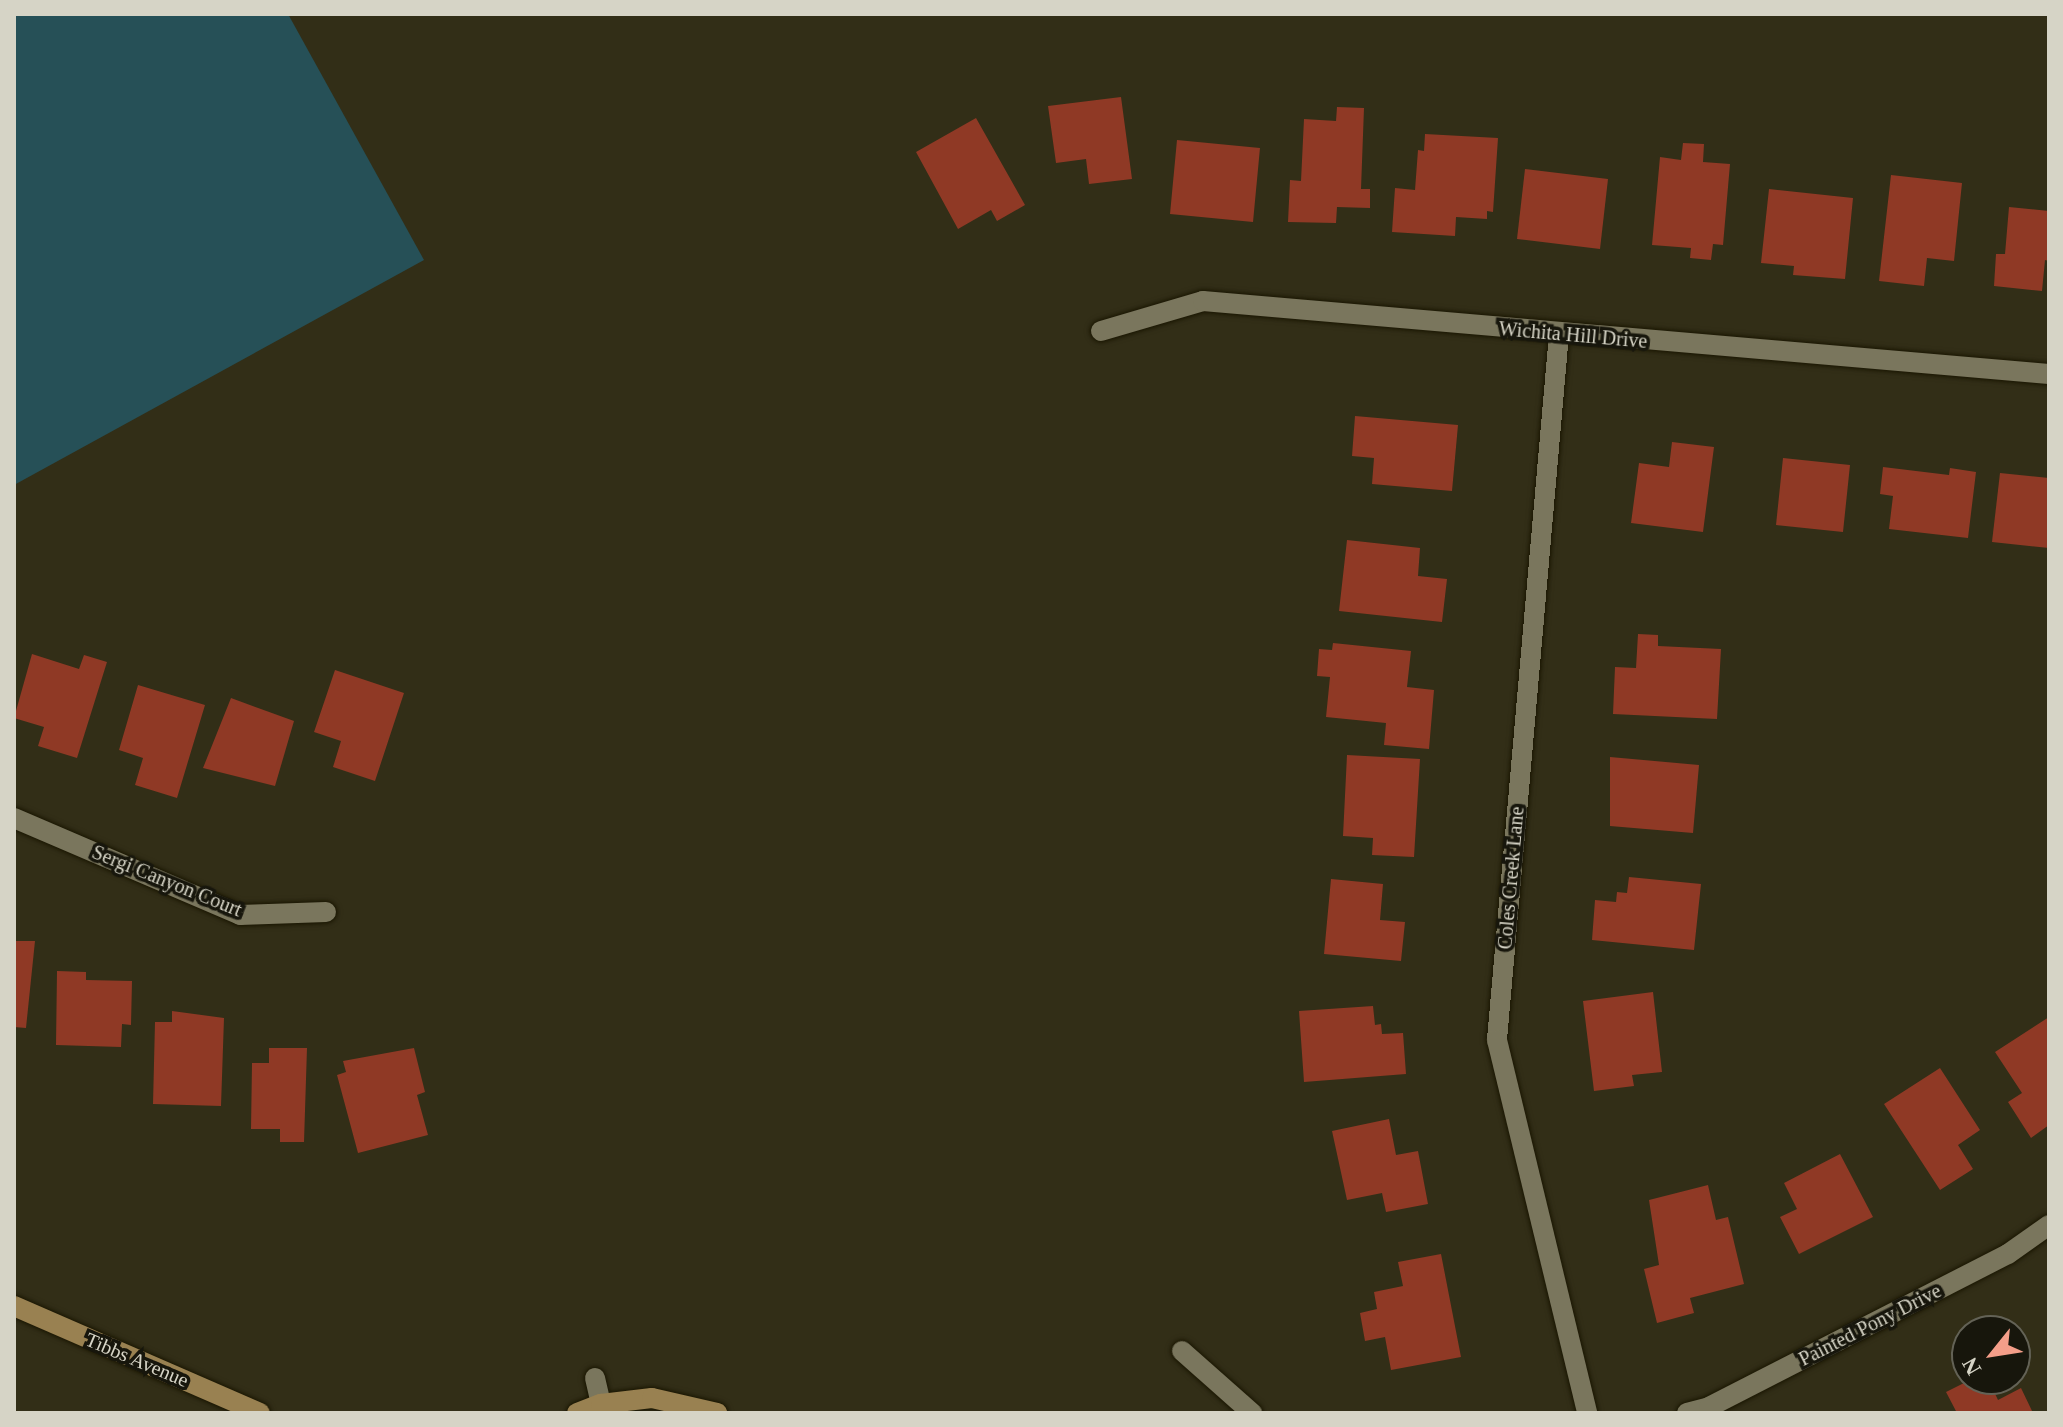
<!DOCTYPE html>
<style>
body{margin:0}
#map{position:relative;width:2063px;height:1427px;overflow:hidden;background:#322e17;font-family:"Times New Roman",serif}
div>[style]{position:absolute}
.water>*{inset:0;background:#265057}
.building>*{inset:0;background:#8f3925}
.roads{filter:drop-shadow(0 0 2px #1a1602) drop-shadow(0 0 2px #1a1602)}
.street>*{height:20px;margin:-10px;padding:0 10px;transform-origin:10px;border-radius:10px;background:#7a765d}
.secondary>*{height:20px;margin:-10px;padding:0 10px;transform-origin:10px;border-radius:10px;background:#998151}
span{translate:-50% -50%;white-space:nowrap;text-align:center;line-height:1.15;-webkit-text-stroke:7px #17160c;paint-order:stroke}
.street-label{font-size:20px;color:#d6d4c6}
.frame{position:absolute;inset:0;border:16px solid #d6d4c6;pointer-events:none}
.north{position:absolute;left:1951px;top:1315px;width:80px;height:80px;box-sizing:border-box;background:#17160c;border:2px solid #636256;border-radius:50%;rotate:240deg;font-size:22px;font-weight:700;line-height:32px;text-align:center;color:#d6d4c6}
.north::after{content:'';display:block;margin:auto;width:28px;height:36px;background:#f49e89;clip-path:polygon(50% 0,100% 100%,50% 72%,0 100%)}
</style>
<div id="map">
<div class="water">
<div style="clip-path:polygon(14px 14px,288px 14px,424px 260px,14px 485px)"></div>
</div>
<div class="building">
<div style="clip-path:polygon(1121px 97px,1132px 179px,1089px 184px,1086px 159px,1056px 163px,1048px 106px)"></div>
<div style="clip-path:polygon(1337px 107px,1364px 108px,1361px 189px,1370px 189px,1370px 208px,1337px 207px,1336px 223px,1288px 222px,1290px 180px,1301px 181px,1304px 119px,1336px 121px)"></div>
<div style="clip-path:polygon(976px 118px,1025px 205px,997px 221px,991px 210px,958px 229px,916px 152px)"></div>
<div style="clip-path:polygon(1425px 134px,1498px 138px,1493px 212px,1487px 211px,1487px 219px,1456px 217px,1455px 236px,1392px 232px,1395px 188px,1415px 190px,1418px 150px,1424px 151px)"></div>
<div style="clip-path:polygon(1177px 140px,1260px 148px,1253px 222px,1170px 214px)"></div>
<div style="clip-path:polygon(1683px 143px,1704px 144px,1703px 162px,1730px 164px,1723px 245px,1713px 244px,1711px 260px,1690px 258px,1691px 248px,1652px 245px,1660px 157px,1681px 160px)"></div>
<div style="clip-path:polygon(1525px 169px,1608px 179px,1600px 249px,1517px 239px)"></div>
<div style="clip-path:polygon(1891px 175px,1962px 183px,1954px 261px,1927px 258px,1924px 286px,1879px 281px)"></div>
<div style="clip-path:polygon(1769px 189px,1853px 198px,1845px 279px,1793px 275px,1794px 266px,1761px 263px)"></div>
<div style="clip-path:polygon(2009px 207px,2049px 211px,2049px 261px,2045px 260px,2042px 291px,1994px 286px,1996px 254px,2005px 254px)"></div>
<div style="clip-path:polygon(1355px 416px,1458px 425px,1452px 491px,1372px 484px,1374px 458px,1352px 456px)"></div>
<div style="clip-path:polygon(1672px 442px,1714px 447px,1703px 532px,1631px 523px,1639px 463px,1669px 467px)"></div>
<div style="clip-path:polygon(1783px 458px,1850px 465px,1843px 532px,1776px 525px)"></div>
<div style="clip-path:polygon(1883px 467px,1949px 475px,1950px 468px,1976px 472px,1968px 538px,1889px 529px,1893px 496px,1880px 494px)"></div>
<div style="clip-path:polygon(2000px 473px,2049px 478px,2049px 548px,1992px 542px)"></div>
<div style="clip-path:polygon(1347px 540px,1420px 548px,1418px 576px,1447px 579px,1442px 622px,1339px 611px)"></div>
<div style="clip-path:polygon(1638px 634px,1658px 635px,1658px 646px,1721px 649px,1717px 719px,1613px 714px,1615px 667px,1636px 668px)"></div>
<div style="clip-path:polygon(1333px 643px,1411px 651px,1407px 687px,1434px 690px,1429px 749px,1384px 745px,1386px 723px,1326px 717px,1330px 677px,1317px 676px,1319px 649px,1332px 650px)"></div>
<div style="clip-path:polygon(32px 654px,79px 669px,84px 655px,107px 662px,77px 758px,38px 746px,44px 727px,14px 718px)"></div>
<div style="clip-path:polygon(335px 670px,404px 693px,375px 781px,333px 767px,341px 741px,314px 732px)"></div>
<div style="clip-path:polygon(138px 685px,205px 705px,177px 798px,135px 785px,143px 758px,119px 750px)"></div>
<div style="clip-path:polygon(231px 698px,294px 721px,275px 786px,203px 768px)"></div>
<div style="clip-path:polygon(1347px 755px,1420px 759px,1414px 857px,1372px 855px,1373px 838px,1343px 836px)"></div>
<div style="clip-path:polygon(1610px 757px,1699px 765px,1693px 833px,1610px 826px)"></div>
<div style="clip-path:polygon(1629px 877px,1701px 884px,1694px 950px,1592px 940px,1595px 900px,1616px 902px,1617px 892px,1627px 893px)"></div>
<div style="clip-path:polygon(1331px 879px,1383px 884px,1380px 920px,1405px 922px,1401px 961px,1324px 954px)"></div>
<div style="clip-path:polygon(14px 941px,35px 941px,26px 1028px,14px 1027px)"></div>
<div style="clip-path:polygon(57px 971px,86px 972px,86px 980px,132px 981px,131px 1025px,122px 1024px,121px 1047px,56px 1045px)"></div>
<div style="clip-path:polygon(1653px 992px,1662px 1072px,1632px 1075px,1634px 1086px,1594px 1091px,1583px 1001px)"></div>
<div style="clip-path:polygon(1373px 1006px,1375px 1025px,1381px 1024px,1382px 1034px,1403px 1033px,1406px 1074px,1304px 1082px,1299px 1011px)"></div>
<div style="clip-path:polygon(172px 1011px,224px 1018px,221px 1106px,153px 1104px,155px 1022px,172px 1022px)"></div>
<div style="clip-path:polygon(2049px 1017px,2049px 1125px,2031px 1138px,2008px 1102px,2022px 1093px,1995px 1052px)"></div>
<div style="clip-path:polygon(269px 1048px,307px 1048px,304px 1142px,280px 1142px,280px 1129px,251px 1129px,252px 1063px,269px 1063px)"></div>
<div style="clip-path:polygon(414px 1048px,425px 1092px,417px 1095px,428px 1135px,358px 1153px,337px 1075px,346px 1072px,343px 1061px)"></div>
<div style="clip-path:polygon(1940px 1068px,1980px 1130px,1958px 1145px,1973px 1169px,1940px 1190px,1884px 1104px)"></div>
<div style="clip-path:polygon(1389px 1119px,1396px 1155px,1418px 1151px,1428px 1204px,1386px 1212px,1382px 1193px,1347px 1200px,1332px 1131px)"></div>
<div style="clip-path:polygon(1840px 1154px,1873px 1217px,1799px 1254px,1780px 1217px,1797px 1209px,1784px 1183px)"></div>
<div style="clip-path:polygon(1708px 1185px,1716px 1220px,1728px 1217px,1744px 1284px,1690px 1298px,1694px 1313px,1657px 1323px,1644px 1269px,1659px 1265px,1649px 1200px)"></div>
<div style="clip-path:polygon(1441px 1254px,1461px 1357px,1391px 1370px,1385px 1337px,1365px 1341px,1360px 1313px,1377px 1309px,1374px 1292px,1403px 1286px,1398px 1262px)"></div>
<div style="clip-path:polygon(1972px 1379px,1988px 1379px,1998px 1400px,2021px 1388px,2033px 1413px,1957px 1413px,1946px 1392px)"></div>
</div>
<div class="roads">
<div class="street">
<div style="left:1101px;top:331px;width:106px;rotate:-16.4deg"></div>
<div style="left:1203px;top:301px;width:849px;rotate:4.93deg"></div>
<div style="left:1559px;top:334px;width:709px;rotate:95.02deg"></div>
<div style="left:1497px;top:1040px;width:384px;rotate:76.4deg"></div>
<div style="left:14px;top:818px;width:246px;rotate:23.2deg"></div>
<div style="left:240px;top:915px;width:86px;rotate:-2deg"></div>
<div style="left:1182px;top:1351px;width:94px;rotate:41.5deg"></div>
<div style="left:595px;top:1378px;width:27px;rotate:77deg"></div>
<div style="left:1687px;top:1413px;width:23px;rotate:-15deg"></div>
<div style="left:1709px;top:1407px;width:336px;rotate:-27.1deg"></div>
<div style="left:2008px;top:1254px;width:50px;rotate:-35.3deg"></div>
</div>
<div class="secondary">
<div style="left:14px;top:1306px;width:268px;rotate:23.5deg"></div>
<div style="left:577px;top:1413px;width:26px;rotate:-21deg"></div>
<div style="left:601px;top:1404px;width:51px;rotate:-6.7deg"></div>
<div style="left:652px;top:1398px;width:67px;rotate:13deg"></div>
</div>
</div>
<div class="street-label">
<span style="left:1573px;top:335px;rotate:5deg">Wichita Hill Drive</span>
<span style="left:1511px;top:878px;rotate:-85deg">Coles Creek Lane</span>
<span style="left:167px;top:881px;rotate:22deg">Sergi Canyon Court</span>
<span style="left:1870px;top:1325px;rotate:-27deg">Painted Pony Drive</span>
<span style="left:137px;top:1360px;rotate:23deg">Tibbs Avenue</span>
</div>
<div class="frame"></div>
<div class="north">N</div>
</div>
